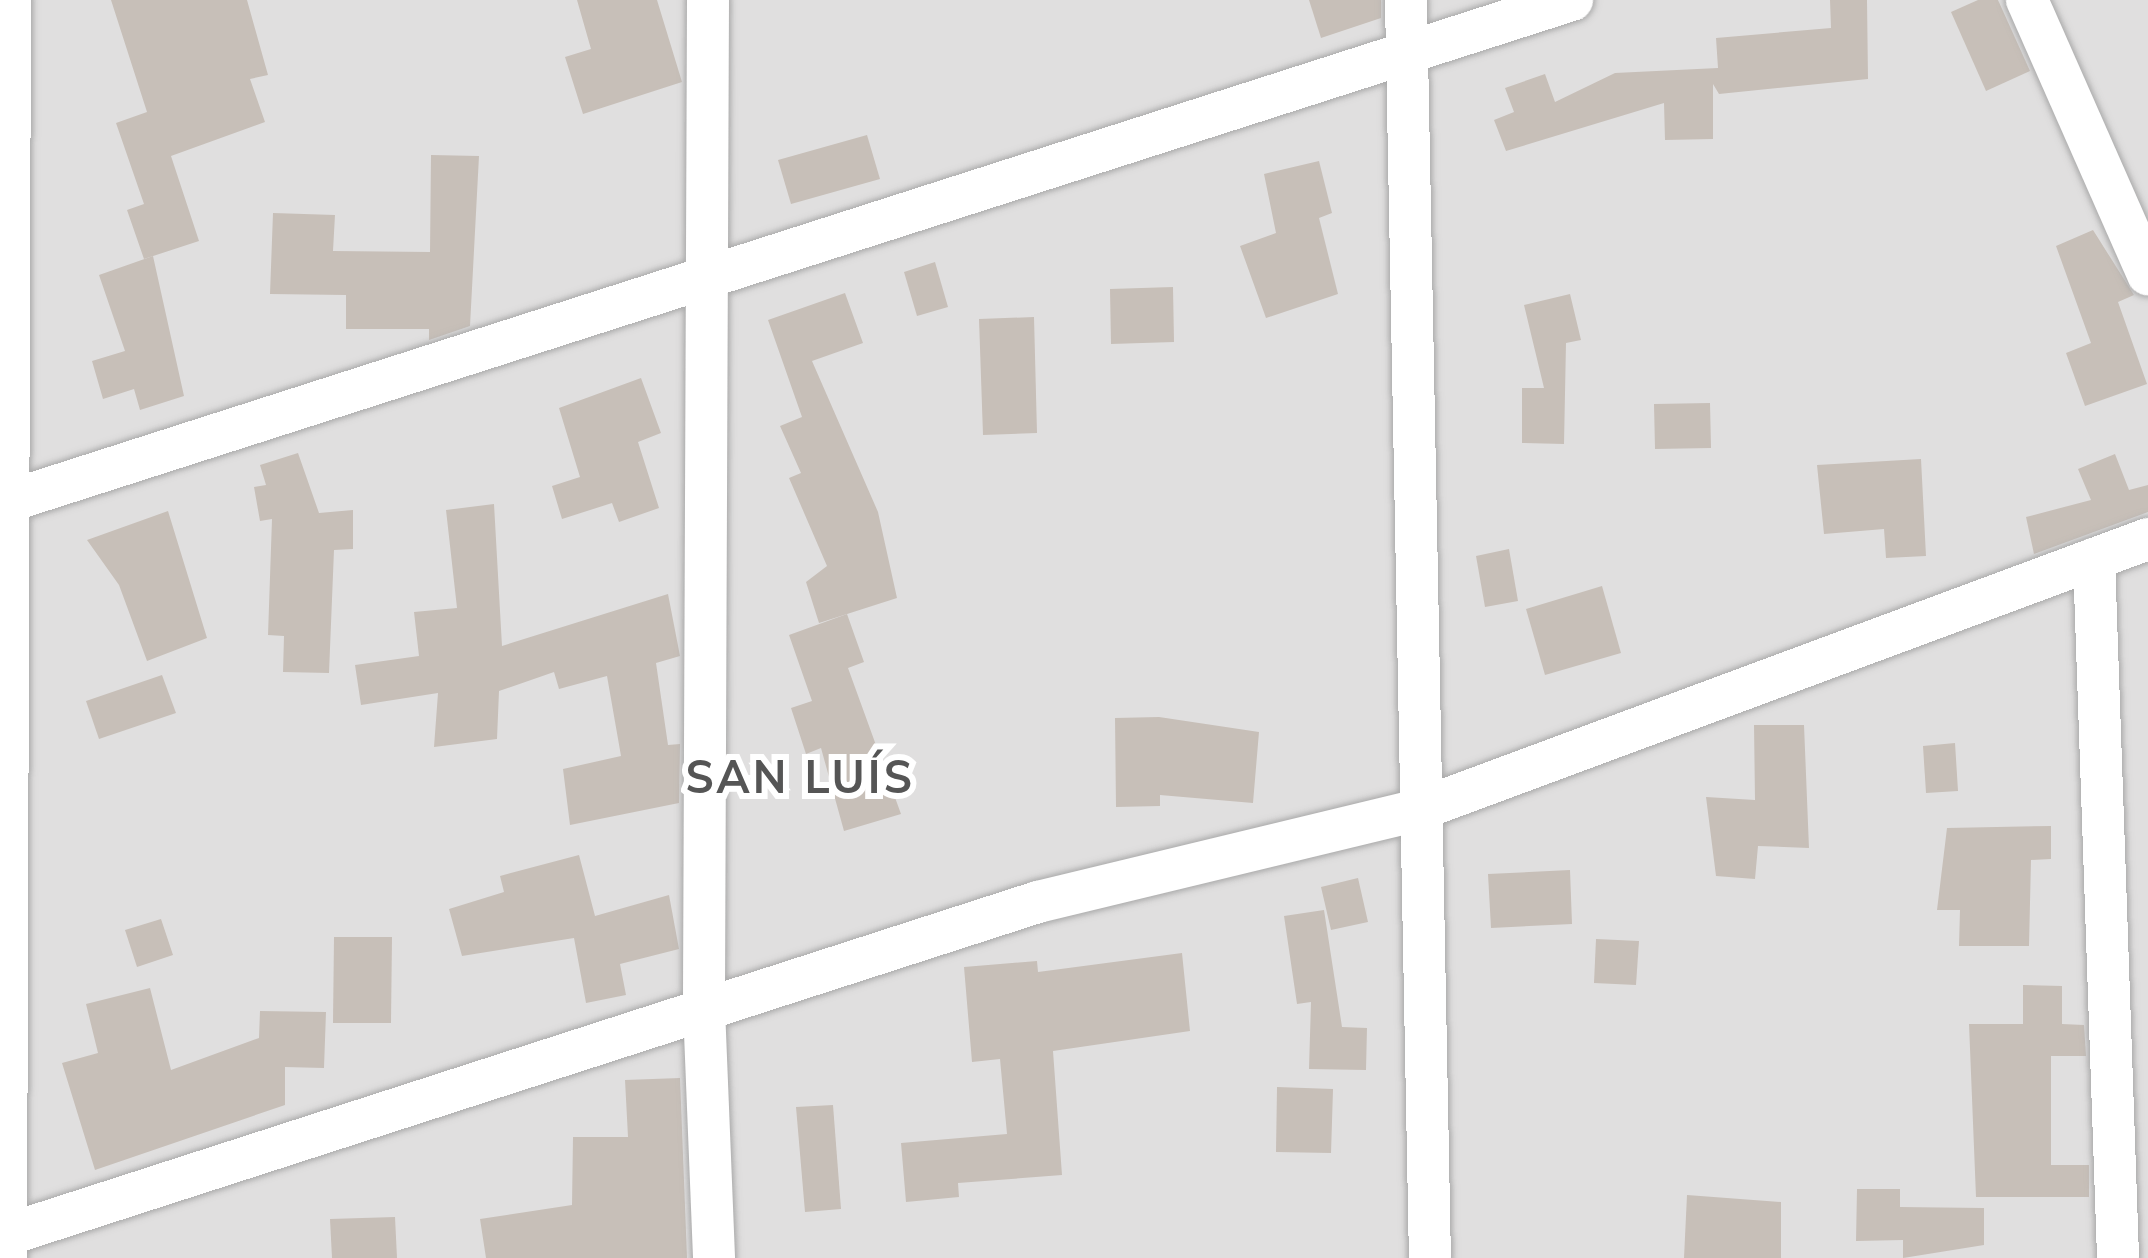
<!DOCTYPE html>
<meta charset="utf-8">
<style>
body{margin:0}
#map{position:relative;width:2148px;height:1258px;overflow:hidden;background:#f2efe9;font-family:"Nunito Sans",sans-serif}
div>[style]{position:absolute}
.residential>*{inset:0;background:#e0dfdf}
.building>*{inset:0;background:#c7bfb8}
.roads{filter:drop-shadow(0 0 3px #a9a9a9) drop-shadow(0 0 3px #a9a9a9)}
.minor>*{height:42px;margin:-21px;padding:0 21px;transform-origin:21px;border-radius:21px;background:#fff}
span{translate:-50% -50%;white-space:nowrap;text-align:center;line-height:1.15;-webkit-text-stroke:12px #fff;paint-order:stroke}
.district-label{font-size:45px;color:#555;font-weight:700;letter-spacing:3px}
</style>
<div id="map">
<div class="residential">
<div style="clip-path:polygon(0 0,2148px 0,2148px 1258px,0 1258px)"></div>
</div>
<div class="building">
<div style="clip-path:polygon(111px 0,247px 0,268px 75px,250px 79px,265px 122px,171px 156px,199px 241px,144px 259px,127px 210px,144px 204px,116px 123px,147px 112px)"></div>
<div style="clip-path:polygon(577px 0,657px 0,682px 82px,583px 114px,565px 57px,591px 49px)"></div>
<div style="clip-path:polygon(1309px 0,1381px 0,1381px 18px,1321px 38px)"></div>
<div style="clip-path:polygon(1830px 0,1867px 0,1868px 79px,1719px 94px,1713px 84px,1713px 139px,1665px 140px,1664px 103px,1506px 151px,1494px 120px,1514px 112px,1505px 88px,1545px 74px,1555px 102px,1615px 73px,1718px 68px,1716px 38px,1831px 28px)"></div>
<div style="clip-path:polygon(1978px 0,1998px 0,2030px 71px,1986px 91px,1951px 12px)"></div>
<div style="clip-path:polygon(867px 135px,880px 179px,791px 204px,778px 160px)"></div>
<div style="clip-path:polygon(431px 155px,479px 156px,470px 326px,429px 340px,429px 329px,346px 329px,346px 295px,270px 294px,273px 213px,335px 215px,333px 251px,430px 252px)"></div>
<div style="clip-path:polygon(1319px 161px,1332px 213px,1319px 218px,1338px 294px,1266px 318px,1240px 246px,1276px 233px,1264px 174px)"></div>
<div style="clip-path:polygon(2093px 230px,2134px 295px,2118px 302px,2147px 384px,2085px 406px,2066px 353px,2091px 343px,2056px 246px)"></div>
<div style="clip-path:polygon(153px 256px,184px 396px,140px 410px,134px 389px,103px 399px,92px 361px,125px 351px,99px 275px)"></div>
<div style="clip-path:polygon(935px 262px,948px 307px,917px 316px,904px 272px)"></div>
<div style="clip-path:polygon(1173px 287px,1174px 342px,1111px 344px,1110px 289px)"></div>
<div style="clip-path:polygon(845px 293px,863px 343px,812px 361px,878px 512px,897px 598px,819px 623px,806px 582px,827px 566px,789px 478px,801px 473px,780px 426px,802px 417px,768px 320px)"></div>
<div style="clip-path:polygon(1570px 294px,1581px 340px,1566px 343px,1564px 444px,1522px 443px,1522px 388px,1544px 388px,1524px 305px)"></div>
<div style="clip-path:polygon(1034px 317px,1037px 433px,983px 435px,979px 319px)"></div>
<div style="clip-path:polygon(641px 378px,661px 433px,638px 442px,659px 508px,619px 522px,612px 503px,562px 519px,552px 486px,580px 477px,559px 408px)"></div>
<div style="clip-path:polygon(1710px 403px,1711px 448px,1655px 449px,1654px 404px)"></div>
<div style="clip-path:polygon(298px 453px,319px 513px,353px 510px,353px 549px,334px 550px,329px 673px,283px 672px,284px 636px,268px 635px,272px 519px,260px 521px,254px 487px,266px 485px,260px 465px)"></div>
<div style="clip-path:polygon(2115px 454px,2129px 490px,2148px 485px,2148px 512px,2034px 554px,2026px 517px,2091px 500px,2078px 469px)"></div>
<div style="clip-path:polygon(1921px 459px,1926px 556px,1886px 558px,1884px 529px,1824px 534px,1817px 465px)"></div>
<div style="clip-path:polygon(494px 504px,502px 646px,668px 594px,680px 656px,656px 663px,668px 745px,680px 744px,679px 803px,570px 825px,563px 769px,621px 756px,607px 676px,559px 689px,554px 672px,499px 691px,497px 739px,434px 747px,438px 693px,361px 705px,355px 665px,419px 656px,414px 612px,457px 608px,446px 510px)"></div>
<div style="clip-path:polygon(168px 511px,207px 638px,147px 661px,119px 585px,87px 540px)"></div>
<div style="clip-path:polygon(1509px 549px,1518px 601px,1485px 607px,1476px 556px)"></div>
<div style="clip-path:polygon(1602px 586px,1621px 653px,1545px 675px,1526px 609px)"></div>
<div style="clip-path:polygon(847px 614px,864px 662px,848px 668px,901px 814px,844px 831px,821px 748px,806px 754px,791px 708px,812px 701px,789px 635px)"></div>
<div style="clip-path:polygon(162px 675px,176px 713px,99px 739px,86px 701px)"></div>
<div style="clip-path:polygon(1159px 717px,1259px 732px,1253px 803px,1160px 795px,1160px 806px,1116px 807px,1115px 718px)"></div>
<div style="clip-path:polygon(1754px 725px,1804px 725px,1809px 848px,1758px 846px,1755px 879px,1716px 876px,1706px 797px,1755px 800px)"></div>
<div style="clip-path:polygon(1955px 743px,1958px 791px,1926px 793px,1923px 746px)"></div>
<div style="clip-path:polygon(2051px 826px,2051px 859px,2031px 860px,2029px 946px,1959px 946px,1960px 910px,1937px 910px,1947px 828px)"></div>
<div style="clip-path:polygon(579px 855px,595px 916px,669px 895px,679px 949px,620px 964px,626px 995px,586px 1003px,574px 938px,462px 956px,449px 909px,504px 892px,500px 876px)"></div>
<div style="clip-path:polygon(1570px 870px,1572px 924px,1491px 928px,1488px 874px)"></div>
<div style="clip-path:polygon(1358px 878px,1368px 922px,1331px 930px,1321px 887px)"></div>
<div style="clip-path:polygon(1324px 910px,1342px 1027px,1367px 1028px,1366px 1070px,1309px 1069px,1311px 1002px,1297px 1004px,1284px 916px)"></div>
<div style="clip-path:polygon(161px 919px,173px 955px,137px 967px,125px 930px)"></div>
<div style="clip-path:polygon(334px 937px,392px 937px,391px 1023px,333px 1023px)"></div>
<div style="clip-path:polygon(1596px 939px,1639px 941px,1636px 985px,1594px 983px)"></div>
<div style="clip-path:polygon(1182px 953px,1190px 1031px,1053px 1051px,1062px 1175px,958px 1183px,959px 1197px,906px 1202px,901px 1143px,1007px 1134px,1000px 1059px,972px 1062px,964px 967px,1037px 961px,1038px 972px)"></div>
<div style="clip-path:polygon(2023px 985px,2062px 986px,2062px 1024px,2084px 1025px,2086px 1056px,2051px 1056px,2051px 1165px,2089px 1165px,2089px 1197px,1976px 1197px,1969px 1024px,2023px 1024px)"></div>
<div style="clip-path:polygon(150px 988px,171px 1070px,259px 1038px,260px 1011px,326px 1012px,324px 1068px,285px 1067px,285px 1105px,95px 1170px,62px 1063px,98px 1053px,86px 1004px)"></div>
<div style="clip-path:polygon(680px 1078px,687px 1258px,486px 1258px,480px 1219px,572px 1205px,573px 1137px,628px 1137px,625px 1080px)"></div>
<div style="clip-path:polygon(1277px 1087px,1333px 1089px,1331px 1153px,1276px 1152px)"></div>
<div style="clip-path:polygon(833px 1105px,841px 1209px,805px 1212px,796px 1107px)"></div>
<div style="clip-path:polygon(1857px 1189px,1900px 1189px,1900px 1207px,1984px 1208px,1984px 1245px,1903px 1258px,1903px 1240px,1856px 1241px)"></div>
<div style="clip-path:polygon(1687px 1195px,1781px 1202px,1781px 1258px,1684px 1258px)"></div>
<div style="clip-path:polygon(395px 1217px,397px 1258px,332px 1258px,330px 1219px)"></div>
</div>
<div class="roads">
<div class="minor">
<div style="left:708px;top:0;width:1008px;rotate:90.23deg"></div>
<div style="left:704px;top:1008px;width:250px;rotate:87.7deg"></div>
<div style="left:1406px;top:0;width:1258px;rotate:88.91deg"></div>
<div style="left:2027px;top:0;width:300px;rotate:66.2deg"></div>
<div style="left:0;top:504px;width:1651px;rotate:-17.78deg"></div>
<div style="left:2094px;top:559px;width:699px;rotate:88.03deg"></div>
<div style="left:0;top:1237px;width:1091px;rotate:-17.89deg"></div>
<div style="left:1038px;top:902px;width:388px;rotate:-13.6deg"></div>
<div style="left:1415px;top:811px;width:782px;rotate:-20.36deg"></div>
<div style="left:6px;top:1258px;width:1258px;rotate:-89.82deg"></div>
</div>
</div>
<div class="district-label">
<span style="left:800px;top:779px">SAN LUÍS</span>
</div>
</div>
